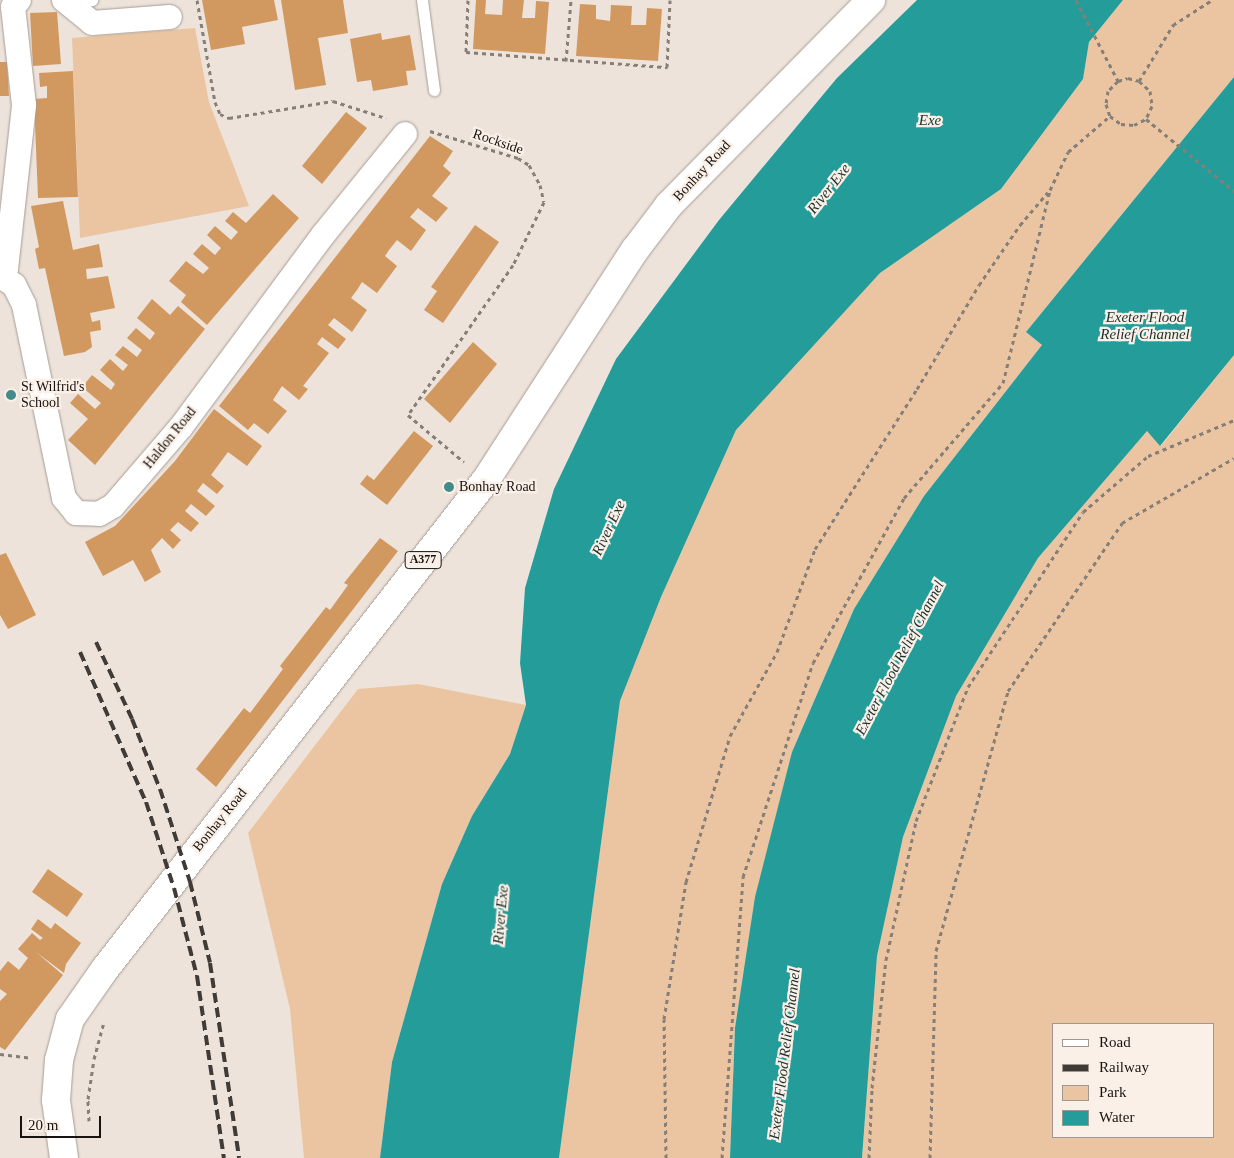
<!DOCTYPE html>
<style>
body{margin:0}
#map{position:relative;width:1234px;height:1158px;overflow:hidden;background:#ede3da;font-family:Georgia,serif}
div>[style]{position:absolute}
.green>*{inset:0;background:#ebc5a1}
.water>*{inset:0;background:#249c99}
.building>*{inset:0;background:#d19860}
.path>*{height:3px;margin-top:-1.5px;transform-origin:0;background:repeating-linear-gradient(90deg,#867f78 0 4px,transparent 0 8px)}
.roads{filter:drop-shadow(0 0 1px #a69c94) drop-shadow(0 0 1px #a69c94)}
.lane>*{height:11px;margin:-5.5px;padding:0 5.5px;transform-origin:5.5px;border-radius:5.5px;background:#fff}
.street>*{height:24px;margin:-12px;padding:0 12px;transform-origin:12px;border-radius:12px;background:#fff}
.highway>*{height:28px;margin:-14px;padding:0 14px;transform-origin:14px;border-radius:14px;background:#fff}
.rail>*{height:4px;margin-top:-2px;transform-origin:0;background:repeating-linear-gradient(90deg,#403b37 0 10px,transparent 0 15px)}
.dots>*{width:14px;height:14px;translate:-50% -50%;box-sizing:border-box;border:2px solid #faf0e7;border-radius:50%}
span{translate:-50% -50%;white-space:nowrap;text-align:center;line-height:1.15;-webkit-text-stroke:4.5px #faf0e7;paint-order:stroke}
.shield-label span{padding:1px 4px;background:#faf0e7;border:1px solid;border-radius:4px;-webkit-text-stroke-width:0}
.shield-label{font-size:12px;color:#171310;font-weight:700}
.street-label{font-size:14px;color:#171310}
.poi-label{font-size:14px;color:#171310}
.left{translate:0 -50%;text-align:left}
.water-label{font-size:15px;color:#1b2f2e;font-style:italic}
.legend{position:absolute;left:1052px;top:1023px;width:162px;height:115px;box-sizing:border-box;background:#faf0e7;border:1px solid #9f9891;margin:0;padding:6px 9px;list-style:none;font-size:15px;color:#171310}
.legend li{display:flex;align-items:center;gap:10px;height:25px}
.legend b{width:25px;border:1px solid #9f9891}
.scale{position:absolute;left:20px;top:1116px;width:81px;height:22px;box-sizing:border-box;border:2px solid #171310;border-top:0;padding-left:6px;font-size:15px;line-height:18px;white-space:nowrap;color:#171310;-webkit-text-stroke:4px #faf0e7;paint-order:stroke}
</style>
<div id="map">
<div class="green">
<div style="clip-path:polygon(1123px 0,1234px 0,1234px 77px,1026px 332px,1042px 345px,924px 496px,854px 609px,792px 752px,735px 1028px,730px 1158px,559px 1158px,620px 701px,661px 597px,736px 430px,880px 273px,1001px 189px,1083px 79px,1089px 42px)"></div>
<div style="clip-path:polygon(195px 28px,209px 102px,249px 206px,80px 238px,72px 38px)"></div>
<div style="clip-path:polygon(evenodd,1234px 355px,1234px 1158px,862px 1158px,877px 956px,903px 837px,956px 696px,1038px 558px,1147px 431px,1161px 446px,1234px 355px,1053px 1024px,1213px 1024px,1213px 1137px,1053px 1137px,1053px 1024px)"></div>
<div style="clip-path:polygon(418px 684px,526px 705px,510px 754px,472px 816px,442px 884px,392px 1062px,380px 1158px,304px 1158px,290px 1009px,248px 833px,358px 689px)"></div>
</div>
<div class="water">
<div style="clip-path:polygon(917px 0,1123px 0,1089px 42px,1083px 79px,1001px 189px,880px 273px,736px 430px,661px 597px,620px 701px,559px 1158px,380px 1158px,392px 1062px,442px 884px,472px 816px,510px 754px,526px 705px,520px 663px,525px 588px,554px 489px,616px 359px,719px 220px,837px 78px)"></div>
<div style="clip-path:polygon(1234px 77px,1234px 355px,1160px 446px,1147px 431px,1038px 558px,956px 696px,903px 837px,877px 956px,862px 1158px,730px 1158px,735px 1028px,755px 897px,792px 752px,854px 609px,924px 496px,1042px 345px,1026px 332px)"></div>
</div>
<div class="building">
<div style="clip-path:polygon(202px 0,274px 0,278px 20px,242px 27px,245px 44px,211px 50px)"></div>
<div style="clip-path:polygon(281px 0,343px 0,348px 33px,318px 38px,326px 85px,295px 90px)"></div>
<div style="clip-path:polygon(476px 0,486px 0,485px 14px,502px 15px,503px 0,524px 0,522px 18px,535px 18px,536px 1px,549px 2px,545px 54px,473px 49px)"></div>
<div style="clip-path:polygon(580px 4px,596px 5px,596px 19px,610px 21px,611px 5px,632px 6px,631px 25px,646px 25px,647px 8px,662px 9px,658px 61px,576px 56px)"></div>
<div style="clip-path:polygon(57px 12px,61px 64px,33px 66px,30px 13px)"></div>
<div style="clip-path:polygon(381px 33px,382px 40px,410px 35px,416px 70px,406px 71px,408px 85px,373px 91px,371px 80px,357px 82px,350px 39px)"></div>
<div style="clip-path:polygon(0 62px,7px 62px,9px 96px,0 96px)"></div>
<div style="clip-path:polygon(73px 71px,78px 197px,38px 198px,34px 99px,47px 98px,47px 86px,40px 87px,39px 73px)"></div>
<div style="clip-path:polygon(346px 112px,367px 128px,322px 184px,302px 166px)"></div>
<div style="clip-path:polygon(430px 136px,453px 151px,443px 166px,451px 173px,432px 196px,448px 208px,436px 222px,418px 208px,410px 217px,426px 230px,411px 251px,397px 240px,389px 250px,385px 256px,397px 266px,377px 293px,362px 282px,357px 290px,351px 298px,367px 310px,352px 332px,334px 318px,328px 325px,346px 339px,338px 349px,322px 337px,317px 344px,329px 353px,303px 386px,308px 389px,299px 400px,282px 386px,273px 400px,287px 411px,268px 434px,254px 423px,248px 430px,219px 406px)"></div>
<div style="clip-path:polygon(273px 194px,299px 218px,207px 325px,181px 302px,186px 295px,169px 281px,186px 261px,203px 274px,209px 268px,193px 254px,202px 244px,215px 255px,221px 248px,207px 235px,215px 226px,231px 240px,238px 232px,225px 221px,233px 212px,246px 223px)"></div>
<div style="clip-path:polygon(63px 201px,73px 250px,99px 244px,103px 267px,86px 269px,87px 279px,108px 276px,115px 308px,90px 313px,92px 322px,100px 320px,101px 330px,90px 332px,92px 347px,85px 352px,64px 356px,45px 268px,39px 269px,35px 249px,39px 247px,31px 206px)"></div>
<div style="clip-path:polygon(475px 225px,499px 242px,443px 323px,424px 310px,437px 291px,431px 287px)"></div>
<div style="clip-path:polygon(152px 299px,170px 315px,178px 306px,205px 329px,95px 465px,68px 440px,88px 419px,70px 403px,78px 394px,95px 409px,101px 403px,82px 387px,92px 375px,111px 390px,115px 384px,100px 370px,110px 359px,123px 371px,128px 365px,115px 355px,123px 346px,137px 357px,142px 350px,127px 338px,136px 328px,150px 340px,155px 333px,137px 318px)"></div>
<div style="clip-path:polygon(473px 342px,497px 364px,450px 423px,424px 399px)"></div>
<div style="clip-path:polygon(214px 409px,262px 446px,247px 466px,228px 452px,211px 475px,224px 486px,217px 494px,203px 483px,197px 491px,215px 506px,206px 516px,191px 504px,185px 511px,199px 523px,191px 532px,178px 522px,170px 530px,181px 540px,173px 549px,162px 538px,151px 550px,161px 572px,145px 582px,133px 560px,103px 576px,85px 542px,115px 526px,175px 461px)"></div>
<div style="clip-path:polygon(414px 431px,433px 446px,387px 505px,360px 484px,367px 475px,374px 480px)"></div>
<div style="clip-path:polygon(380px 538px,398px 551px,216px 787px,196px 769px,244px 708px,250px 713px,283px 669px,280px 666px,326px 607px,330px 610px,348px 585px,344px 583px)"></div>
<div style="clip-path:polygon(6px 553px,36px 615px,8px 629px,0 615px,0 555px)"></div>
<div style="clip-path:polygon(48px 869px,83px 894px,67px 917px,32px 892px)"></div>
<div style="clip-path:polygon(38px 919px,51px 929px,55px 923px,81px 943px,66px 964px,64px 973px,36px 952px,63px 975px,5px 1050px,0 1047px,0 1001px,7px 994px,0 989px,0 971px,8px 961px,19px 970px,28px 958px,18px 949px,32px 933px,40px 940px,43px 938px,31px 929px)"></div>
</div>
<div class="path">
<div style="left:197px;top:0;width:104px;rotate:80deg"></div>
<div style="left:215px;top:102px;width:13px;rotate:67deg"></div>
<div style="left:220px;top:114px;width:10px;rotate:24deg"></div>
<div style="left:229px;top:118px;width:105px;rotate:-9.3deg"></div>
<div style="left:333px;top:101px;width:56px;rotate:17.8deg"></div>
<div style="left:468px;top:0;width:52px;rotate:92.2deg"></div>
<div style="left:466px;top:52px;width:202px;rotate:4.3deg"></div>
<div style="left:667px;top:67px;width:67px;rotate:-87.4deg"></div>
<div style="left:1076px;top:0;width:91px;rotate:62.6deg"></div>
<div style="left:1118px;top:81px;width:14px;rotate:135deg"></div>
<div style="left:1108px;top:91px;width:13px;rotate:99deg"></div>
<div style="left:1106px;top:104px;width:13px;rotate:72deg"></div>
<div style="left:1110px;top:116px;width:14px;rotate:36deg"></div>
<div style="left:1121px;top:124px;width:13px;rotate:4deg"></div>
<div style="left:1134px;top:125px;width:13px;rotate:-27deg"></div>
<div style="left:1146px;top:119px;width:114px;rotate:39.3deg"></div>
<div style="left:566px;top:61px;width:61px;rotate:-85.3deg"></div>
<div style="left:1118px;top:81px;width:10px;rotate:-17deg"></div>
<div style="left:1128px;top:78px;width:11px;rotate:15deg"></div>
<div style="left:1139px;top:81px;width:15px;rotate:42deg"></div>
<div style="left:1150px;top:91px;width:15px;rotate:82deg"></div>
<div style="left:1152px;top:106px;width:14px;rotate:115deg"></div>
<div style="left:1139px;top:81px;width:66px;rotate:-58.7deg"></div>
<div style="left:1173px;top:25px;width:46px;rotate:-32.7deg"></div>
<div style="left:430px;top:131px;width:92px;rotate:17.1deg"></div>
<div style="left:518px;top:158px;width:13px;rotate:32deg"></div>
<div style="left:529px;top:165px;width:23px;rotate:61deg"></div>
<div style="left:540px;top:185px;width:17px;rotate:77deg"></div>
<div style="left:544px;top:202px;width:70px;rotate:116.2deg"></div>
<div style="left:513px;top:265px;width:183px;rotate:125deg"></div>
<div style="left:408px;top:415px;width:73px;rotate:40deg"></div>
<div style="left:0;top:1054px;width:31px;rotate:7deg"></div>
<div style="left:89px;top:1121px;width:22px;rotate:-93deg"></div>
<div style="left:88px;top:1099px;width:40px;rotate:-81.5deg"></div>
<div style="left:94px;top:1059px;width:39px;rotate:-75deg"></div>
<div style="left:666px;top:1158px;width:139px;rotate:-90.8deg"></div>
<div style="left:664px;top:1019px;width:139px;rotate:-80.9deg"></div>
<div style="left:686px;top:882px;width:152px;rotate:-73.2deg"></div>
<div style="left:730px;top:736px;width:96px;rotate:-60.8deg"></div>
<div style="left:777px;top:652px;width:110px;rotate:-69.7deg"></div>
<div style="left:815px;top:549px;width:190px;rotate:-57.5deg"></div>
<div style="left:917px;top:389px;width:121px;rotate:-59.2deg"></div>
<div style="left:979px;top:285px;width:73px;rotate:-55.7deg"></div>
<div style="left:1020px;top:225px;width:43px;rotate:-49.7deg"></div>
<div style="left:722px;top:1158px;width:282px;rotate:-85.7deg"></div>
<div style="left:743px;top:877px;width:225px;rotate:-71.9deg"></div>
<div style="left:813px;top:663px;width:188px;rotate:-61.1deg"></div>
<div style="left:904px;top:498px;width:152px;rotate:-49.3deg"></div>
<div style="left:1003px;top:383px;width:199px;rotate:-76.3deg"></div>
<div style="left:1050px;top:190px;width:42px;rotate:-64.7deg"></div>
<div style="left:1068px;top:152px;width:55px;rotate:-40.6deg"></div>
<div style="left:869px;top:1158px;width:70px;rotate:-87.5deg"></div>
<div style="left:872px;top:1088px;width:129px;rotate:-83.8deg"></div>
<div style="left:886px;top:960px;width:142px;rotate:-77.8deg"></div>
<div style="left:916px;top:821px;width:144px;rotate:-68.8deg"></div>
<div style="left:968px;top:687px;width:209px;rotate:-56.7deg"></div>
<div style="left:1083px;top:512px;width:86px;rotate:-40.7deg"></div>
<div style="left:1148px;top:456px;width:93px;rotate:-22.7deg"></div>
<div style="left:930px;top:1158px;width:207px;rotate:-88.3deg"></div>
<div style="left:936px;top:951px;width:270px;rotate:-74.5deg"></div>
<div style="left:1008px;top:691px;width:203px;rotate:-55.8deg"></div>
<div style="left:1122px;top:523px;width:129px;rotate:-30.1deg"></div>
</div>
<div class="roads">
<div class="lane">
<div style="left:422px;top:0;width:91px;rotate:82.4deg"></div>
<div style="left:73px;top:5px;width:20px;rotate:-15deg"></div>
</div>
<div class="street">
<div style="left:64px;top:0;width:36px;rotate:39deg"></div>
<div style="left:92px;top:23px;width:78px;rotate:-4.4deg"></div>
<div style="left:0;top:276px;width:17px;rotate:33deg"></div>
<div style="left:14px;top:285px;width:22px;rotate:63deg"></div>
<div style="left:24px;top:305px;width:197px;rotate:78.3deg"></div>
<div style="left:64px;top:498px;width:19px;rotate:51deg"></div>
<div style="left:76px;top:513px;width:23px;rotate:2deg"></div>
<div style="left:99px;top:514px;width:16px;rotate:-30deg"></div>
<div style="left:113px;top:506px;width:104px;rotate:-49.3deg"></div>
<div style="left:181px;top:427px;width:239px;rotate:-53.5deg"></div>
<div style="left:323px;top:235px;width:130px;rotate:-50.9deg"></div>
<div style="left:5px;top:278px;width:174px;rotate:-83.7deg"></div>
<div style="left:24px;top:105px;width:99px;rotate:-96.4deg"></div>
<div style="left:13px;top:7px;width:9px;rotate:-49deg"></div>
</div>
<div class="highway">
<div style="left:64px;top:1158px;width:59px;rotate:-97.9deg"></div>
<div style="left:56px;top:1100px;width:40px;rotate:-85.7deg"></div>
<div style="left:59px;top:1060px;width:42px;rotate:-75deg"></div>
<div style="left:70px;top:1019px;width:61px;rotate:-55deg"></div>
<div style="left:105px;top:969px;width:620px;rotate:-52.08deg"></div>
<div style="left:486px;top:480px;width:274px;rotate:-57.1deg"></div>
<div style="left:635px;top:250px;width:56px;rotate:-52.9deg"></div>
<div style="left:669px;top:205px;width:288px;rotate:-45.4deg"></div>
</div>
</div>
<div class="rail">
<div style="left:96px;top:642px;width:85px;rotate:64.9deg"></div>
<div style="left:132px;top:719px;width:75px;rotate:68.2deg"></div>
<div style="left:160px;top:789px;width:98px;rotate:72.1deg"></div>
<div style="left:190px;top:882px;width:83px;rotate:76.1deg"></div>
<div style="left:210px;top:963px;width:197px;rotate:81.5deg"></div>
<div style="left:80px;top:652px;width:164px;rotate:66.3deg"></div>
<div style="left:146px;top:802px;width:90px;rotate:72deg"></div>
<div style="left:174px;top:888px;width:91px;rotate:75.4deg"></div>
<div style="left:197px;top:976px;width:184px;rotate:81.6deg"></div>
</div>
<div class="dots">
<div style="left:11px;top:395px;background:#438b88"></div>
<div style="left:449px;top:487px;background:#438b88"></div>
</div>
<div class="shield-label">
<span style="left:423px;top:560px">A377</span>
</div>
<div class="street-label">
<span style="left:498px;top:142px;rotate:19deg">Rockside</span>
<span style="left:702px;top:171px;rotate:-47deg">Bonhay Road</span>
<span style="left:170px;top:438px;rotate:-51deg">Haldon Road</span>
<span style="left:220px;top:820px;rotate:-51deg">Bonhay Road</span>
</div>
<div class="poi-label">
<span class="left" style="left:21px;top:395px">St Wilfrid's<br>School</span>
<span class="left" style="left:459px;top:487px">Bonhay Road</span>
</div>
<div class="water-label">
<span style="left:930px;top:121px">Exe</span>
<span style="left:829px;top:189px;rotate:-52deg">River Exe</span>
<span style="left:1145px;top:326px">Exeter Flood<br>Relief Channel</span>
<span style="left:609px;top:528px;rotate:-65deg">River Exe</span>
<span style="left:900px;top:658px;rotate:-62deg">Exeter Flood Relief Channel</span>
<span style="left:501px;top:915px;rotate:-85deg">River Exe</span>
<span style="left:785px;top:1054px;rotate:-83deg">Exeter Flood Relief Channel</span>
</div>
<ul class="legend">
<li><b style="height:6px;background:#fff"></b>Road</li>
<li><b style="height:6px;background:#403b37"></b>Railway</li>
<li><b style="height:14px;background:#ebc5a1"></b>Park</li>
<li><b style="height:14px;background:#249c99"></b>Water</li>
</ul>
<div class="scale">20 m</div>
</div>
